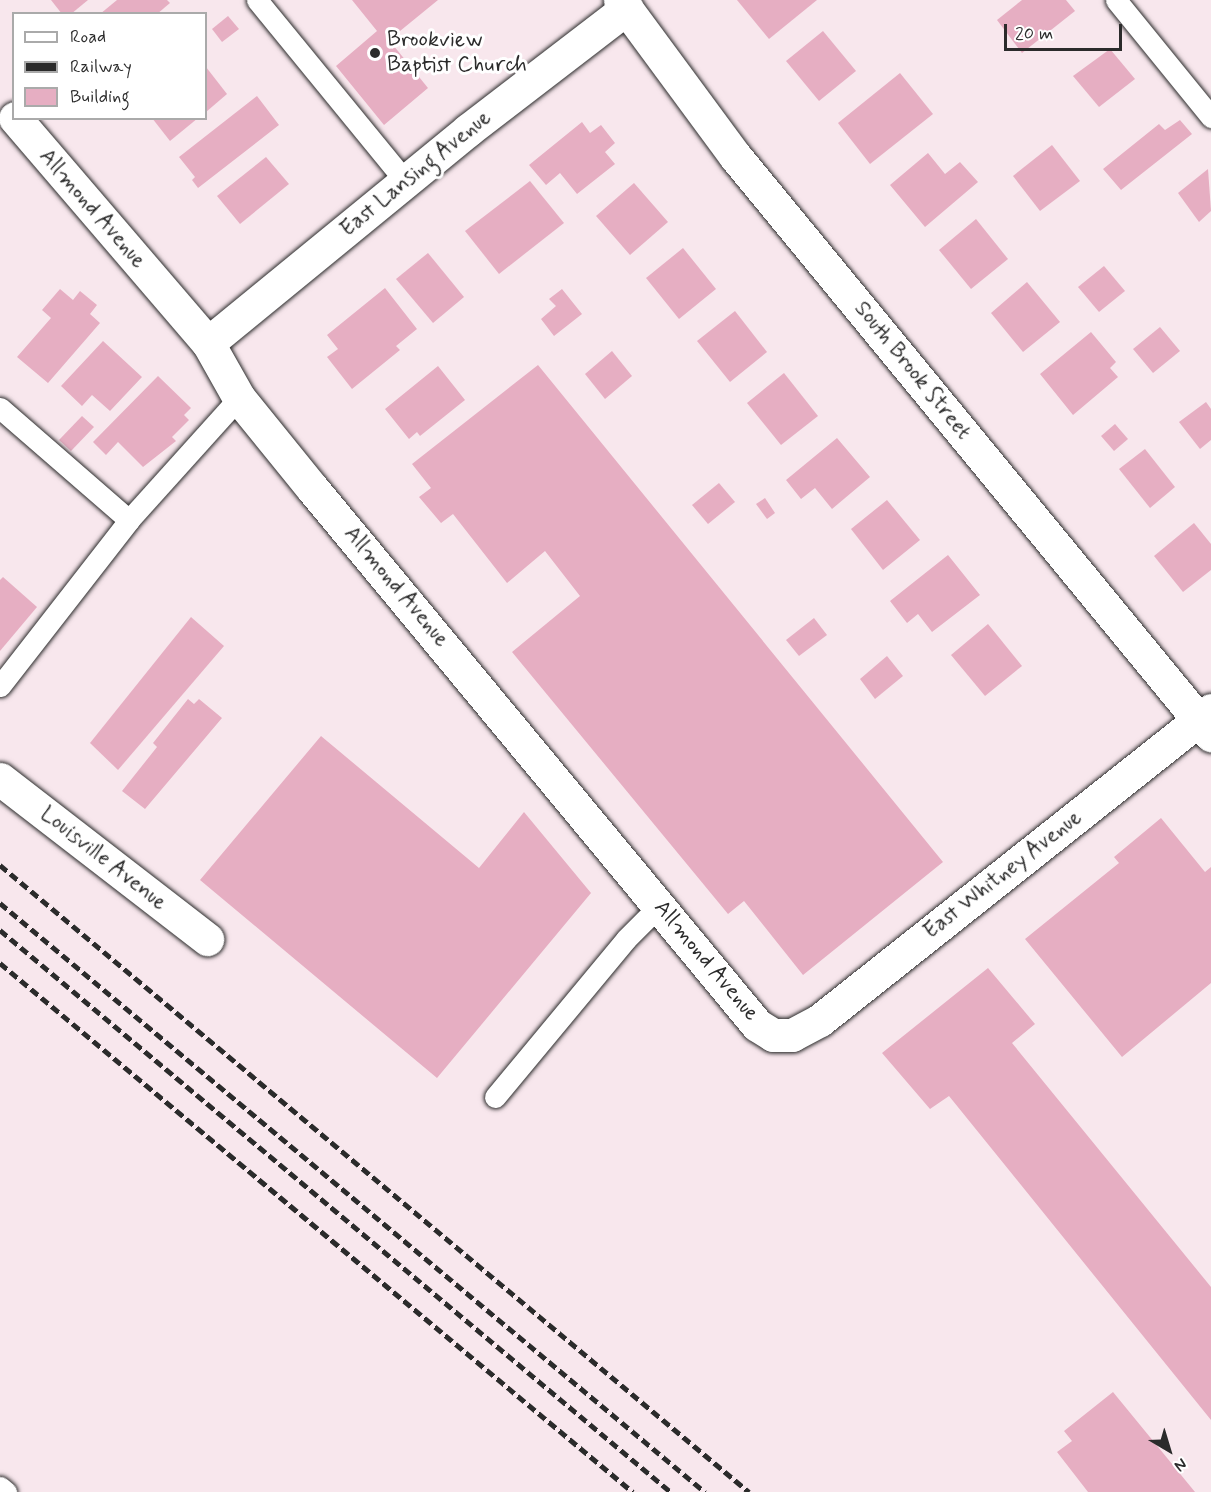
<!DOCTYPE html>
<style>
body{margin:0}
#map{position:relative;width:1211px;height:1492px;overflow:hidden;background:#f8e7ed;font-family:Mynerve,sans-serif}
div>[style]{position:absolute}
.building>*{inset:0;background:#e6aec2}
.roads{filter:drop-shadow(0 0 2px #2b2b2b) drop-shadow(0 0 2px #2b2b2b)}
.lane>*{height:21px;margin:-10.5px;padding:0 10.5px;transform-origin:10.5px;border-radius:10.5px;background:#fff}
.street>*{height:33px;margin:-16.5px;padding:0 16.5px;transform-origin:16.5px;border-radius:16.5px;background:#fff}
.rail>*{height:4.5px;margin-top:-2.25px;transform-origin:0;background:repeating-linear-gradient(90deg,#2b2b2b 0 9px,transparent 0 13.5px)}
.dots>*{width:16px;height:16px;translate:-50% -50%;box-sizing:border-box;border:3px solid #fff;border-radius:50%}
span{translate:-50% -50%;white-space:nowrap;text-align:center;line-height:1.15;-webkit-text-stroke:6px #fff;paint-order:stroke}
.poi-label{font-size:22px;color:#2b2b2b}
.left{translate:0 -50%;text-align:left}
.street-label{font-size:22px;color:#2b2b2b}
.legend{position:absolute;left:12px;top:12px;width:195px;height:108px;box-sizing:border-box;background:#fff;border:2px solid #aaa;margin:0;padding:8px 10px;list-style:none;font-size:18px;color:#2b2b2b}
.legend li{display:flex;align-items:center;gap:12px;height:30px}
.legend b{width:30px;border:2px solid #aaa}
.north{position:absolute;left:1139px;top:1420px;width:60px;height:60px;-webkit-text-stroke:4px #fff;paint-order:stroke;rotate:142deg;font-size:16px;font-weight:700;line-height:24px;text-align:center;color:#2b2b2b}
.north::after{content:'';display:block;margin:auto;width:21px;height:27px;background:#2b2b2b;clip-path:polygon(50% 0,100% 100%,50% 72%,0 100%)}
.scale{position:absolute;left:1004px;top:24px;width:118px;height:27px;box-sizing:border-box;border:3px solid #2b2b2b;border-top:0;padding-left:8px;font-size:18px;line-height:21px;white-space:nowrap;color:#2b2b2b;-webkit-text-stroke:4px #fff;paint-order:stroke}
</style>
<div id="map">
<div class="building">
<div style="clip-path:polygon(51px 0,88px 0,71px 14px,62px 14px)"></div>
<div style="clip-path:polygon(117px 0,167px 0,170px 3px,157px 14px,100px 14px)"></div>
<div style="clip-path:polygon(352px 0,438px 0,389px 40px,428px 88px,384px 125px,336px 66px,377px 31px)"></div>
<div style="clip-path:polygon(737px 0,817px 0,769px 39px)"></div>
<div style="clip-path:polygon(1022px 0,1066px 0,1075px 11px,1022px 53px,997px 20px)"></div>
<div style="clip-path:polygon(228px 16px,239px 29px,222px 42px,212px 29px)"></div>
<div style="clip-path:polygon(823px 31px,856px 71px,819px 101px,786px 61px)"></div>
<div style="clip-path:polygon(1110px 49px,1135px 79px,1099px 107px,1073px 76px)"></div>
<div style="clip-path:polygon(206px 67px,227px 94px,206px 112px)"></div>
<div style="clip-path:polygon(900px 73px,933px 114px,870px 164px,838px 123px)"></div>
<div style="clip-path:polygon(257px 96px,279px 125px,198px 188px,192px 180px,195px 177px,179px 157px)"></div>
<div style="clip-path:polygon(152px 118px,198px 118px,170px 141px)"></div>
<div style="clip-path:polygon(1180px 120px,1192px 134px,1121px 190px,1103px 169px,1159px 124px,1165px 130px)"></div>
<div style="clip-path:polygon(582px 122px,590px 133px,601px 125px,615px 143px,605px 152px,615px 164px,577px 194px,560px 173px,546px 185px,529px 165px)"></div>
<div style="clip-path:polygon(1052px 145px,1080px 181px,1040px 211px,1013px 176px)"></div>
<div style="clip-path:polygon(928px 153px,945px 174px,960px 162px,978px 182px,925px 227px,890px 185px)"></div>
<div style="clip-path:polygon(266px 157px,289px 184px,240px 224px,217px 196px)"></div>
<div style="clip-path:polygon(1208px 169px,1211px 211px,1199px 222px,1178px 193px)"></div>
<div style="clip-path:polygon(530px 181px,564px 223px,499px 274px,465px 231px)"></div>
<div style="clip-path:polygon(634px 183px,668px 222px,630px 255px,596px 216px)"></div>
<div style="clip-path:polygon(976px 219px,1008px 259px,971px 289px,939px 250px)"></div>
<div style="clip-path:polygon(683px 248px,716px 289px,679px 319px,646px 278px)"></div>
<div style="clip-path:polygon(428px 253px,464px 297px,433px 323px,396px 279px)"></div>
<div style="clip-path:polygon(1104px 266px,1125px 291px,1099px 312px,1078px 287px)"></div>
<div style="clip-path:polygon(1027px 282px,1060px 322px,1023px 352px,991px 313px)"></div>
<div style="clip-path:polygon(385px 288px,417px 329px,396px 346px,400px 350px,352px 389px,327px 357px,338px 349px,327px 335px)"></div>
<div style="clip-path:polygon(60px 289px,73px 300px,80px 291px,97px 305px,90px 314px,100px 323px,48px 383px,17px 357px,51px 318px,42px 310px)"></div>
<div style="clip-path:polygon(562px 289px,582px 314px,554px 336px,541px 319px,556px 306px,549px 299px)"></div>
<div style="clip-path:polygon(735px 311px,767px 352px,730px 382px,697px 341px)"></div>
<div style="clip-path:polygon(1160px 327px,1180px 351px,1153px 373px,1133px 349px)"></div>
<div style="clip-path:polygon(1091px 332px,1116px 362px,1110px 368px,1118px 377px,1073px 415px,1040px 374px)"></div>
<div style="clip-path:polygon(103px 341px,142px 377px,110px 411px,92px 395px,82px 406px,61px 386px)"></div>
<div style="clip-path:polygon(612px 351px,632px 376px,605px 399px,585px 374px)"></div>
<div style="clip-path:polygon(538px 365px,943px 862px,803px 975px,744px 901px,728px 914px,512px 652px,580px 596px,545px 551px,507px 583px,453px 514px,441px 523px,419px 497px,431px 488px,412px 464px)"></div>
<div style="clip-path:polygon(438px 366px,465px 400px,420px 436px,417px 432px,409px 439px,385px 409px)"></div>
<div style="clip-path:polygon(784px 373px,818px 416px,781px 445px,747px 403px)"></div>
<div style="clip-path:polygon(158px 376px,191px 408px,184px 415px,189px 420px,172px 437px,176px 441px,143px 467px,118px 442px,106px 455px,93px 442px)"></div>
<div style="clip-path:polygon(1206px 402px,1211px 409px,1211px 440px,1200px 449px,1179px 422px)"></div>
<div style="clip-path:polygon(82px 416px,94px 427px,71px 451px,59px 440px)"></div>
<div style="clip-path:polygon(1115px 424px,1128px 439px,1114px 451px,1101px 436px)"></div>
<div style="clip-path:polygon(837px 438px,870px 477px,832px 509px,815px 488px,801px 499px,786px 480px)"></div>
<div style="clip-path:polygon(1145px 449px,1175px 487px,1150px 508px,1119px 469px)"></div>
<div style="clip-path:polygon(719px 483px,735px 502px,708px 524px,692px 505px)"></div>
<div style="clip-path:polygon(765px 498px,775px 513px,767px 519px,756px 504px)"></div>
<div style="clip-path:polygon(887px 500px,920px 540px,883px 570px,851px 529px)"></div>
<div style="clip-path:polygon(1194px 523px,1211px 544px,1211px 570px,1183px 592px,1154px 556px)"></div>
<div style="clip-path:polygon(948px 555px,980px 595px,932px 632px,918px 614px,907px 623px,890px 601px)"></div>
<div style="clip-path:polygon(3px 577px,37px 607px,0 651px,0 580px)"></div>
<div style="clip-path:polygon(191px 617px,224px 646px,118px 770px,90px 743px)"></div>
<div style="clip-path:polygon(814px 618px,827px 635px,799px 656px,786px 640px)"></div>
<div style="clip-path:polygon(988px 624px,1022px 666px,985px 696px,951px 655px)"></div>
<div style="clip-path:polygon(887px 656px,903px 676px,875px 699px,860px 679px)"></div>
<div style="clip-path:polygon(188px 699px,194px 704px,199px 699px,222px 718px,145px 809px,122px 791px,157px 747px,153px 743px)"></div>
<div style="clip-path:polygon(321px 736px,479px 868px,524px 812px,591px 893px,437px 1078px,200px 880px)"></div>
<div style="clip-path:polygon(1161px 818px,1205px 872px,1211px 867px,1211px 983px,1122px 1057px,1025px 939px,1119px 863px,1114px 857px)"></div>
<div style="clip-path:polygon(988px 968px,1035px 1024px,1012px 1043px,1211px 1287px,1211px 1420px,949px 1096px,930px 1109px,882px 1053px)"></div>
<div style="clip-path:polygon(1113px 1392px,1195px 1492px,1088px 1492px,1057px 1452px,1072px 1441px,1064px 1431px)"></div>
</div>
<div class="roads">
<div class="lane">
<div style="left:257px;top:0;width:235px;rotate:50.7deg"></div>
<div style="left:1116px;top:0;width:151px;rotate:50.9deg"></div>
<div style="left:0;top:408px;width:171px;rotate:41deg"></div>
<div style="left:0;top:686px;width:210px;rotate:-52.1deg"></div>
<div style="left:129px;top:520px;width:164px;rotate:-48deg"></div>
<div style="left:495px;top:1097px;width:205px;rotate:-50.3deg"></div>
<div style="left:626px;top:939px;width:47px;rotate:-45deg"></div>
<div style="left:0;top:1487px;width:8px;rotate:40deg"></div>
</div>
<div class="street">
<div style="left:620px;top:0;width:194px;rotate:53.6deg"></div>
<div style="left:735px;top:156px;width:750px;rotate:50.58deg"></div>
<div style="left:15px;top:118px;width:296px;rotate:49.4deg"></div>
<div style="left:208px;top:343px;width:63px;rotate:60.6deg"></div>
<div style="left:239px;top:398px;width:116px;rotate:51deg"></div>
<div style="left:312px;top:488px;width:697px;rotate:50.35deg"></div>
<div style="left:757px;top:1025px;width:19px;rotate:32deg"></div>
<div style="left:773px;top:1035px;width:19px"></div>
<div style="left:792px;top:1035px;width:32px;rotate:-28deg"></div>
<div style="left:820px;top:1020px;width:499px;rotate:-38.4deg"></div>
<div style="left:208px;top:343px;width:336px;rotate:-39.3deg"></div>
<div style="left:468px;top:130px;width:200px;rotate:-37.5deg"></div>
<div style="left:0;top:779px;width:262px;rotate:37.7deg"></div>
</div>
</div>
<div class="rail">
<div style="left:0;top:865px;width:977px;rotate:39.93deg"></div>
<div style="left:0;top:903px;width:919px;rotate:39.88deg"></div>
<div style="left:0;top:930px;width:875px;rotate:39.95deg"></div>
<div style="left:0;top:963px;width:825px;rotate:39.89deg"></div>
</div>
<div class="dots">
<div style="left:375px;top:53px;background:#2b2b2b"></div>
</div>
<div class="poi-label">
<span class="left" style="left:387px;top:53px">Brookview<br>Baptist Church</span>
</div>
<div class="street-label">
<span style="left:416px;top:174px;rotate:-39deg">East Lansing Avenue</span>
<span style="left:92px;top:209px;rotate:49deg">Allmond Avenue</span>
<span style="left:912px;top:371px;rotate:51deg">South Brook Street</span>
<span style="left:396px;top:587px;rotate:50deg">Allmond Avenue</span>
<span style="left:103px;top:859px;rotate:38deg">Louisville Avenue</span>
<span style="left:1003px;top:875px;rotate:-38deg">East Whitney Avenue</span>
<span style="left:706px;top:961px;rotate:50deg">Allmond Avenue</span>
</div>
<ul class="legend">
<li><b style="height:8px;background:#fff"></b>Road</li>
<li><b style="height:8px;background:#2b2b2b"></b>Railway</li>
<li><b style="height:16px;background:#e6aec2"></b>Building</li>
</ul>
<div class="north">N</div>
<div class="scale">20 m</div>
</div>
